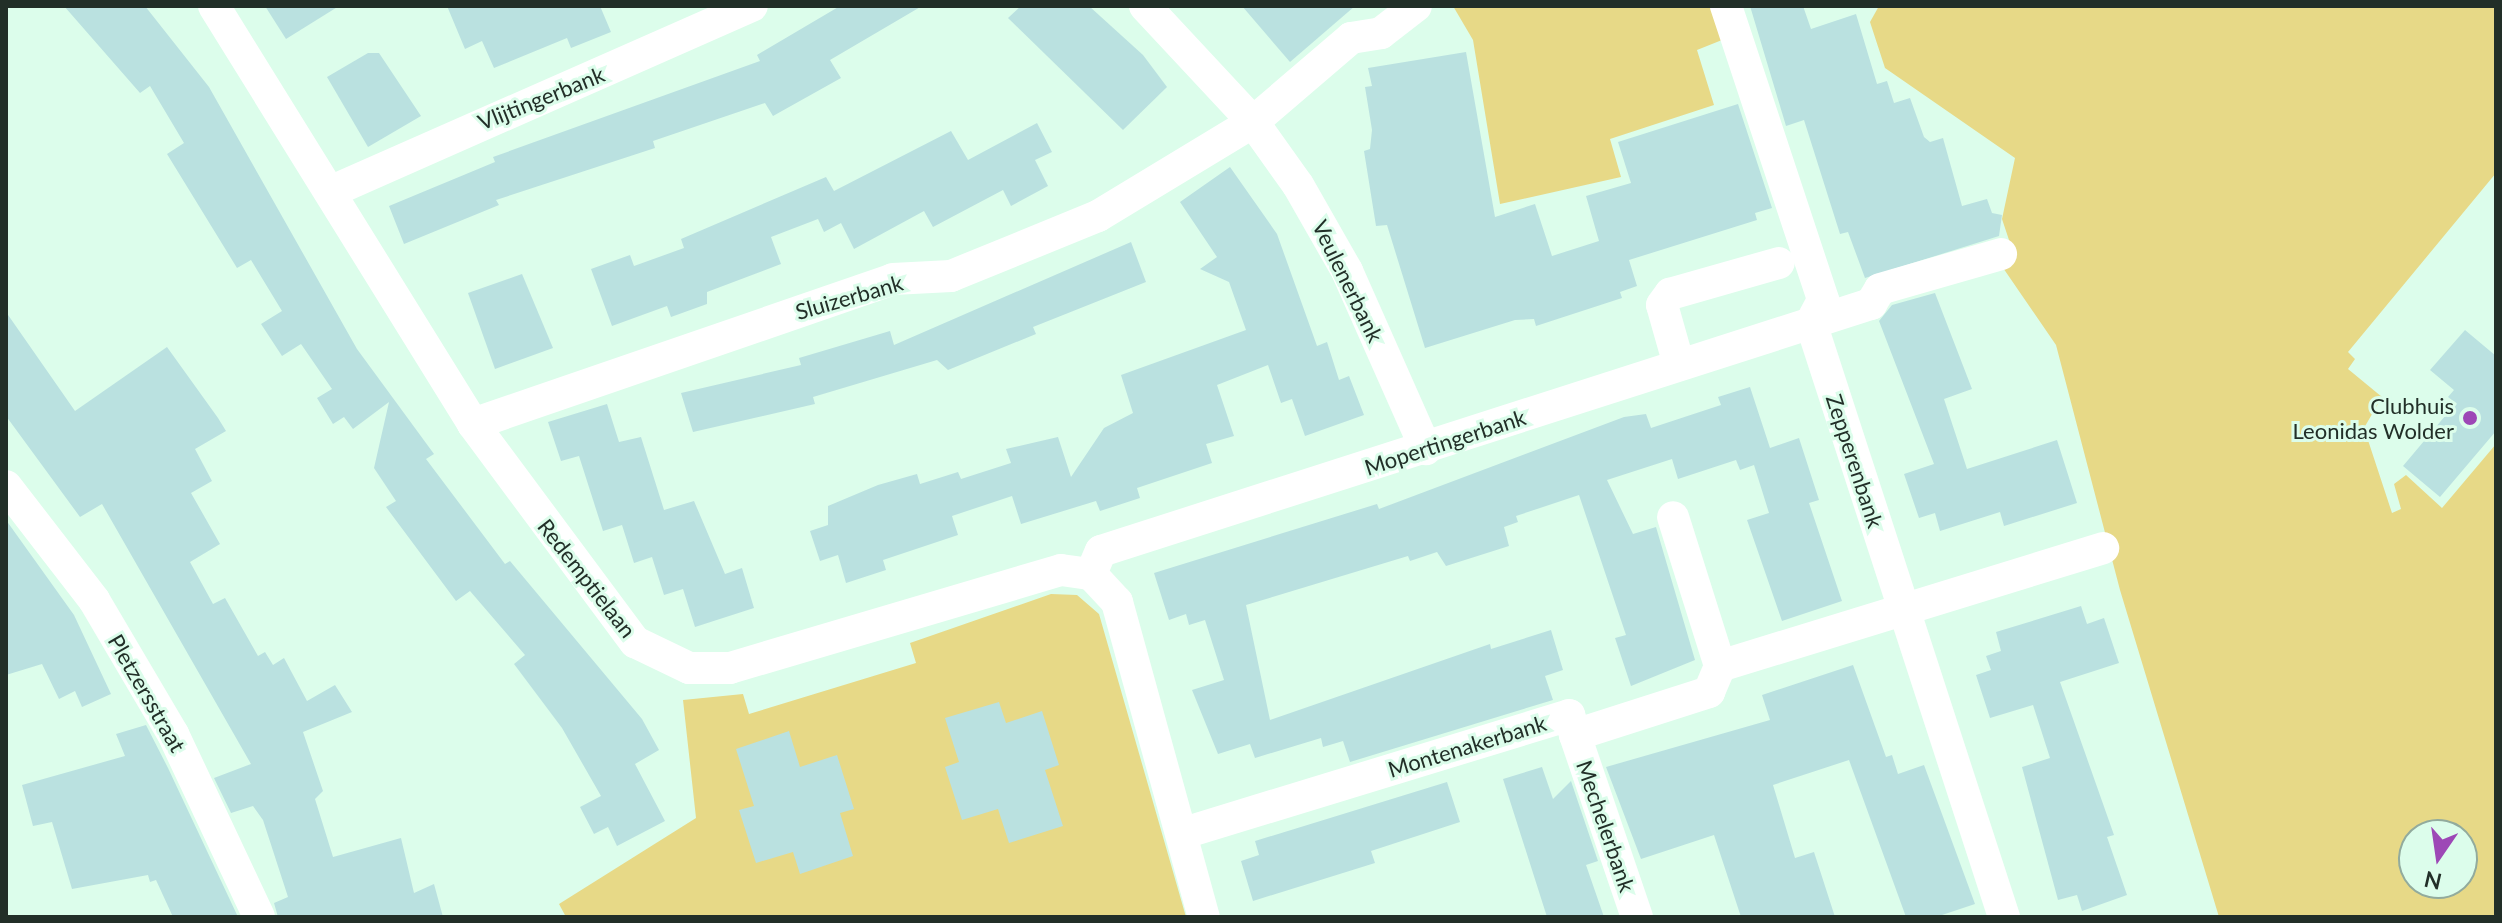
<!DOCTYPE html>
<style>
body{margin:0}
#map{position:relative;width:2502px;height:923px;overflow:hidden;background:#dcfdeb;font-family:Lato,sans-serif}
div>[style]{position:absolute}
.green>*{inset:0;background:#e7d987}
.building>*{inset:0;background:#bae1e0}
.street>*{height:32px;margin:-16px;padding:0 16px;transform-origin:16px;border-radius:16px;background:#fff}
.dots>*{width:22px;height:22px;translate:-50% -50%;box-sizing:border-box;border:4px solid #dcfdeb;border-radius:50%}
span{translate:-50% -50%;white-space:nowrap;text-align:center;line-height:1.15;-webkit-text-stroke:6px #dcfdeb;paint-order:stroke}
.street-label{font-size:22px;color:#222f28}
.poi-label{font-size:22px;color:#222f28}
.right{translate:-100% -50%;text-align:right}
.frame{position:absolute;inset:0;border:8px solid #222f28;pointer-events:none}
.north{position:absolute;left:2398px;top:819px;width:80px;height:80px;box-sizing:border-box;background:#dcfdeb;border:2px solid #92ab9d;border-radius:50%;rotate:193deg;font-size:22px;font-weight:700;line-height:32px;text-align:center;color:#222f28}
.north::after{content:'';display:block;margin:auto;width:28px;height:36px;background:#9d48b6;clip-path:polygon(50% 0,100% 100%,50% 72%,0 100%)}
</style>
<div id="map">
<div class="green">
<div style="clip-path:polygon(1453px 6px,1710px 6px,1722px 40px,1697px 50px,1714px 105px,1610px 139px,1621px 177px,1500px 204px,1473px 40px)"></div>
<div style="clip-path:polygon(evenodd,1879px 6px,2496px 6px,2496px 173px,2348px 352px,2355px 359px,2348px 369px,2382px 397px,2364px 428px,2392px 513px,2401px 509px,2394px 484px,2406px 475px,2442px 508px,2496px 444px,2496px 917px,2219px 917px,2120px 590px,2056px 345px,1999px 262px,2014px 255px,2002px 219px,2015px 158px,1885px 68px,1870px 22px,1879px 6px,2414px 835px,2462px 835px,2462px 883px,2414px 883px,2414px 835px)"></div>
<div style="clip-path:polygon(1051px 594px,1077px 595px,1099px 614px,1186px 917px,566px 917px,559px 904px,696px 818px,683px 700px,743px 694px,749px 714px,916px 663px,910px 643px)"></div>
</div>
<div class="building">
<div style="clip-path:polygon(64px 6px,145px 6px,209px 87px,357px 349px,434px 454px,426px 459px,505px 564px,510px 561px,642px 719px,659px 750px,635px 764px,665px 821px,617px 846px,608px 827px,594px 834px,580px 807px,601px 796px,562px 728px,514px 664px,525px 655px,470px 591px,456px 601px,386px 507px,396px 501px,374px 468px,389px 402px,353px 429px,344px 417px,333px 424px,317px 398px,332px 389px,301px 344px,282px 356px,261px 324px,282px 311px,251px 260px,237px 268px,167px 154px,184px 143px,150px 86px,140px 93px)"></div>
<div style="clip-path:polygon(265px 6px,339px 6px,286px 39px)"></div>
<div style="clip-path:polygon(447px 6px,600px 6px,611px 32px,571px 48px,567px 38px,494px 68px,482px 41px,465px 49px)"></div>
<div style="clip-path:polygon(840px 6px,922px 6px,830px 60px,841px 78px,773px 116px,765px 103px,653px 141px,655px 148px,496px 200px,499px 205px,404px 244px,389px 206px,495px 162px,493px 157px,760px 61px,757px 55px)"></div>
<div style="clip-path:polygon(1021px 6px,1089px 6px,1143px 55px,1167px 87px,1123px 130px,1008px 18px)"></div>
<div style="clip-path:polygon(1242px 6px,1355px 6px,1290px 62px)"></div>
<div style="clip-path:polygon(1750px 6px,1803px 6px,1811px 29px,1856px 14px,1877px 84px,1887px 81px,1894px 103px,1910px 98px,1924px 137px,1930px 142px,1943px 138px,1962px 206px,1987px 199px,1992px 213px,2002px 215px,1999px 236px,1865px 278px,1848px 232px,1840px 234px,1804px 120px,1786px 126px)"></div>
<div style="clip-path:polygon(1466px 52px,1495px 217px,1535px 204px,1552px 256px,1599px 241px,1586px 196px,1631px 183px,1618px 142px,1738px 104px,1772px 208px,1755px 213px,1757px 220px,1629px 260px,1637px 286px,1620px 292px,1622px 298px,1536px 326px,1534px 319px,1515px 320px,1425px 348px,1387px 225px,1376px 226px,1364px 151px,1370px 149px,1372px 130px,1365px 87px,1372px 86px,1368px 68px)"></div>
<div style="clip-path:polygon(368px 53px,379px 53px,421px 116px,368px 147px,327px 77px)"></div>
<div style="clip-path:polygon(1037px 123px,1052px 152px,1035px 160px,1048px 186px,1011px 206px,1003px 190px,933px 227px,924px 211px,854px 249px,841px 223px,824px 232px,818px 219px,771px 237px,781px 264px,707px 292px,707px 304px,671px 317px,667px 306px,612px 326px,591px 269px,630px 255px,634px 266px,684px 248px,681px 239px,826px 177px,834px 191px,951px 131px,968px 160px)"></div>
<div style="clip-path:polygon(1230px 167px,1277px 234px,1317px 346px,1327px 342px,1339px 380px,1349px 376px,1364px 415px,1305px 436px,1292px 399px,1281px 403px,1268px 365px,1217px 385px,1234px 436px,1206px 444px,1212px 463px,1137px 488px,1140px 498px,1100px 511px,1096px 501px,1021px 524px,1012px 496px,952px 516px,958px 535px,883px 560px,886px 570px,846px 583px,838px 555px,820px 561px,810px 531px,828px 525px,828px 506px,878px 485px,917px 474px,920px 484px,958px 472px,961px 479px,1011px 463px,1006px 449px,1058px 437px,1071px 477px,1104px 428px,1133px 413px,1121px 375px,1246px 330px,1229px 282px,1200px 269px,1217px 257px,1180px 202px)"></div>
<div style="clip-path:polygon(1131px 242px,1146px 282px,1033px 327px,1036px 334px,948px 370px,937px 360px,813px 397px,815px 404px,693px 432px,681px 393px,801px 365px,799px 358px,890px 331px,894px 345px)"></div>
<div style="clip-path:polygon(522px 274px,553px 348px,495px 369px,468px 293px)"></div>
<div style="clip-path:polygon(1935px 293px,1972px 389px,1944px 399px,1967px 469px,2057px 440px,2077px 503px,2004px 526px,2000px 512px,1940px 531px,1935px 513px,1919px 518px,1904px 474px,1934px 464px,1879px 321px,1892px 305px)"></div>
<div style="clip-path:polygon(6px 312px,75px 411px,167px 347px,218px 418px,226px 431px,195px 449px,212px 481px,191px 493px,220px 544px,190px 562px,213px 604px,225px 598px,258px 656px,265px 652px,273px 665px,284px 658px,307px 701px,335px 685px,352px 712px,303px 732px,323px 791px,315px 799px,333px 857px,401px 838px,414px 893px,434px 884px,443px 917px,278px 917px,274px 903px,288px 897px,263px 820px,253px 806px,231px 813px,214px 778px,251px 764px,102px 504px,80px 517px,6px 416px)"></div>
<div style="clip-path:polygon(2465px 330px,2496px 356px,2496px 431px,2440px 497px,2403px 466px,2456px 403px,2448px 397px,2454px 390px,2430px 370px)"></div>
<div style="clip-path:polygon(1750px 387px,1770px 448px,1799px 438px,1819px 500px,1809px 503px,1842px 601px,1782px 621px,1747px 520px,1769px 513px,1754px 465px,1740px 470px,1736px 460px,1678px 479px,1672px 459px,1607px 480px,1633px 534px,1656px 527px,1695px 660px,1631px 686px,1615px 638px,1626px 635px,1579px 495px,1516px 516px,1518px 522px,1504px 527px,1509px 546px,1446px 566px,1437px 552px,1410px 561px,1408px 556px,1246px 605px,1270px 720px,1490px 644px,1491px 649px,1551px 630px,1563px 670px,1545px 676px,1553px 700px,1350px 762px,1343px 741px,1323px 747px,1321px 738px,1255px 758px,1250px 744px,1218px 754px,1192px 690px,1224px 680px,1205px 620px,1189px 625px,1186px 614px,1169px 620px,1154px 573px,1377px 504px,1379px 509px,1624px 417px,1646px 414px,1651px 428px,1721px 405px,1718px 397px)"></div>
<div style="clip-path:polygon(607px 404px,619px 442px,641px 437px,664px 510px,694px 501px,725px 574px,742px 568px,754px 608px,695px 627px,683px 589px,664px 595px,652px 557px,634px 563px,622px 525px,603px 531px,579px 456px,561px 461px,548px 422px)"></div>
<div style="clip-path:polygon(6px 520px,74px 615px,111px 694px,82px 707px,75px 691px,59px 699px,42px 664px,6px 675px)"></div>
<div style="clip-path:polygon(2081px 606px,2087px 624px,2104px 618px,2119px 663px,2060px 682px,2114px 835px,2107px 837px,2127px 895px,2082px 911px,2077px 895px,2058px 900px,2022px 767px,2050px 758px,2033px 705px,1990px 718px,1976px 675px,1991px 670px,1986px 656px,2001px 651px,1996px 632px)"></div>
<div style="clip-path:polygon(1853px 665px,1886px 757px,1892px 755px,1898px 774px,1924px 765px,1975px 904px,1936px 917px,1906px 917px,1849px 760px,1773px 785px,1795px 858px,1814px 852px,1835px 917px,1741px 917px,1714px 835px,1641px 859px,1606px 767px,1770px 720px,1762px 695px)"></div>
<div style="clip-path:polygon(999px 702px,1006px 723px,1042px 711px,1059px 765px,1045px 770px,1063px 826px,1009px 843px,998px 809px,962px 820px,945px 767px,959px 762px,945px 718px)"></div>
<div style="clip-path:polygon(146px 725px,168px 768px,238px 917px,173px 917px,156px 880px,150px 882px,148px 875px,72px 889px,52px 822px,33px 826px,22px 785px,125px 756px,116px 734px)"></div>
<div style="clip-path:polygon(789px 731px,800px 767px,837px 755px,854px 809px,840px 813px,853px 856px,800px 874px,793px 852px,756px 863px,739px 810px,754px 806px,736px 749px)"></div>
<div style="clip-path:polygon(1542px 767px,1553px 799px,1571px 781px,1598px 861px,1586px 865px,1604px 917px,1547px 917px,1503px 779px)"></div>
<div style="clip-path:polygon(1447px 782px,1460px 822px,1371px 851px,1375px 863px,1253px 901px,1241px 861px,1259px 855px,1255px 841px)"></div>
</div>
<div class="street">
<div style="left:214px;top:6px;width:492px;rotate:58.2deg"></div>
<div style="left:473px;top:424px;width:272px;rotate:53.4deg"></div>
<div style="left:635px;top:642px;width:60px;rotate:25.7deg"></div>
<div style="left:689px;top:668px;width:41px"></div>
<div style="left:730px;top:668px;width:345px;rotate:-16.5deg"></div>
<div style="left:1061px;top:570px;width:30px;rotate:8deg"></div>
<div style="left:1091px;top:574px;width:38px;rotate:47deg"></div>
<div style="left:1117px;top:602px;width:327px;rotate:74.6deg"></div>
<div style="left:1145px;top:6px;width:158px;rotate:47deg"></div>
<div style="left:1253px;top:122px;width:77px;rotate:54.5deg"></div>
<div style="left:1298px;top:185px;width:99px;rotate:60.3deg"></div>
<div style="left:1347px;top:271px;width:195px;rotate:66.1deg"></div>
<div style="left:1726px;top:6px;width:310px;rotate:71.7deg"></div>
<div style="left:1823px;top:300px;width:26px;rotate:118deg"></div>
<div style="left:1811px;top:323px;width:625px;rotate:72deg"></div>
<div style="left:330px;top:192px;width:461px;rotate:-23.8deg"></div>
<div style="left:1679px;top:365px;width:62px;rotate:-105.8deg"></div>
<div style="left:1662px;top:305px;width:14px;rotate:-54deg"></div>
<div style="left:1670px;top:294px;width:113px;rotate:-15.9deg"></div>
<div style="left:473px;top:424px;width:444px;rotate:-19deg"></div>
<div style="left:893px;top:279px;width:58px;rotate:-3deg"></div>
<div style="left:951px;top:276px;width:159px;rotate:-22.2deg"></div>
<div style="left:1098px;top:216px;width:181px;rotate:-31.2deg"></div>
<div style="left:1253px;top:122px;width:129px;rotate:-40.6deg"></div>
<div style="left:1351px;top:38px;width:30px;rotate:-9deg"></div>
<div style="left:1381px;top:33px;width:44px;rotate:-37.6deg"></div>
<div style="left:6px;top:486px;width:144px;rotate:52.3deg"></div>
<div style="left:94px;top:600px;width:156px;rotate:59.5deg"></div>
<div style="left:173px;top:734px;width:202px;rotate:64.8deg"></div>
<div style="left:1091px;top:574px;width:25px;rotate:-67deg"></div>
<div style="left:1101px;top:551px;width:809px;rotate:-17.79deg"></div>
<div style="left:1871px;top:304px;width:17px;rotate:-59deg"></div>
<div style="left:1880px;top:289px;width:126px;rotate:-16.1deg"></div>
<div style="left:1720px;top:666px;width:401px;rotate:-17.1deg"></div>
<div style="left:1575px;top:735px;width:192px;rotate:71.2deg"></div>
<div style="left:1184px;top:833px;width:403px;rotate:-17deg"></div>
<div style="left:1569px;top:715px;width:21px;rotate:73deg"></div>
<div style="left:1575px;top:735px;width:141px;rotate:-17.8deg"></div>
<div style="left:1709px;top:692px;width:28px;rotate:-67deg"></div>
<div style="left:1720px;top:666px;width:156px;rotate:-107.5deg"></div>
</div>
<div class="dots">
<div style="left:2470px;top:418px;background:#9d48b6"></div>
</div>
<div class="street-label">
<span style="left:541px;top:98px;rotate:-22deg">Vlijtingerbank</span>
<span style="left:1348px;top:281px;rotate:64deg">Veulenerbank</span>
<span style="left:849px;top:297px;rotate:-16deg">Sluizerbank</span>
<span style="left:1445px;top:442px;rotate:-18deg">Mopertingerbank</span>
<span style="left:1855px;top:461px;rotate:72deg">Zepperenbank</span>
<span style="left:587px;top:578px;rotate:52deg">Redemptielaan</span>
<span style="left:147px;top:693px;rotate:60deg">Pletzersstraat</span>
<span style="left:1467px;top:746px;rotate:-17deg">Montenakerbank</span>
<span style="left:1606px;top:826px;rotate:71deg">Mechelerbank</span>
</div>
<div class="poi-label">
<span class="right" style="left:2454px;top:418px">Clubhuis<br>Leonidas Wolder</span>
</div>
<div class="frame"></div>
<div class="north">N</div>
</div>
